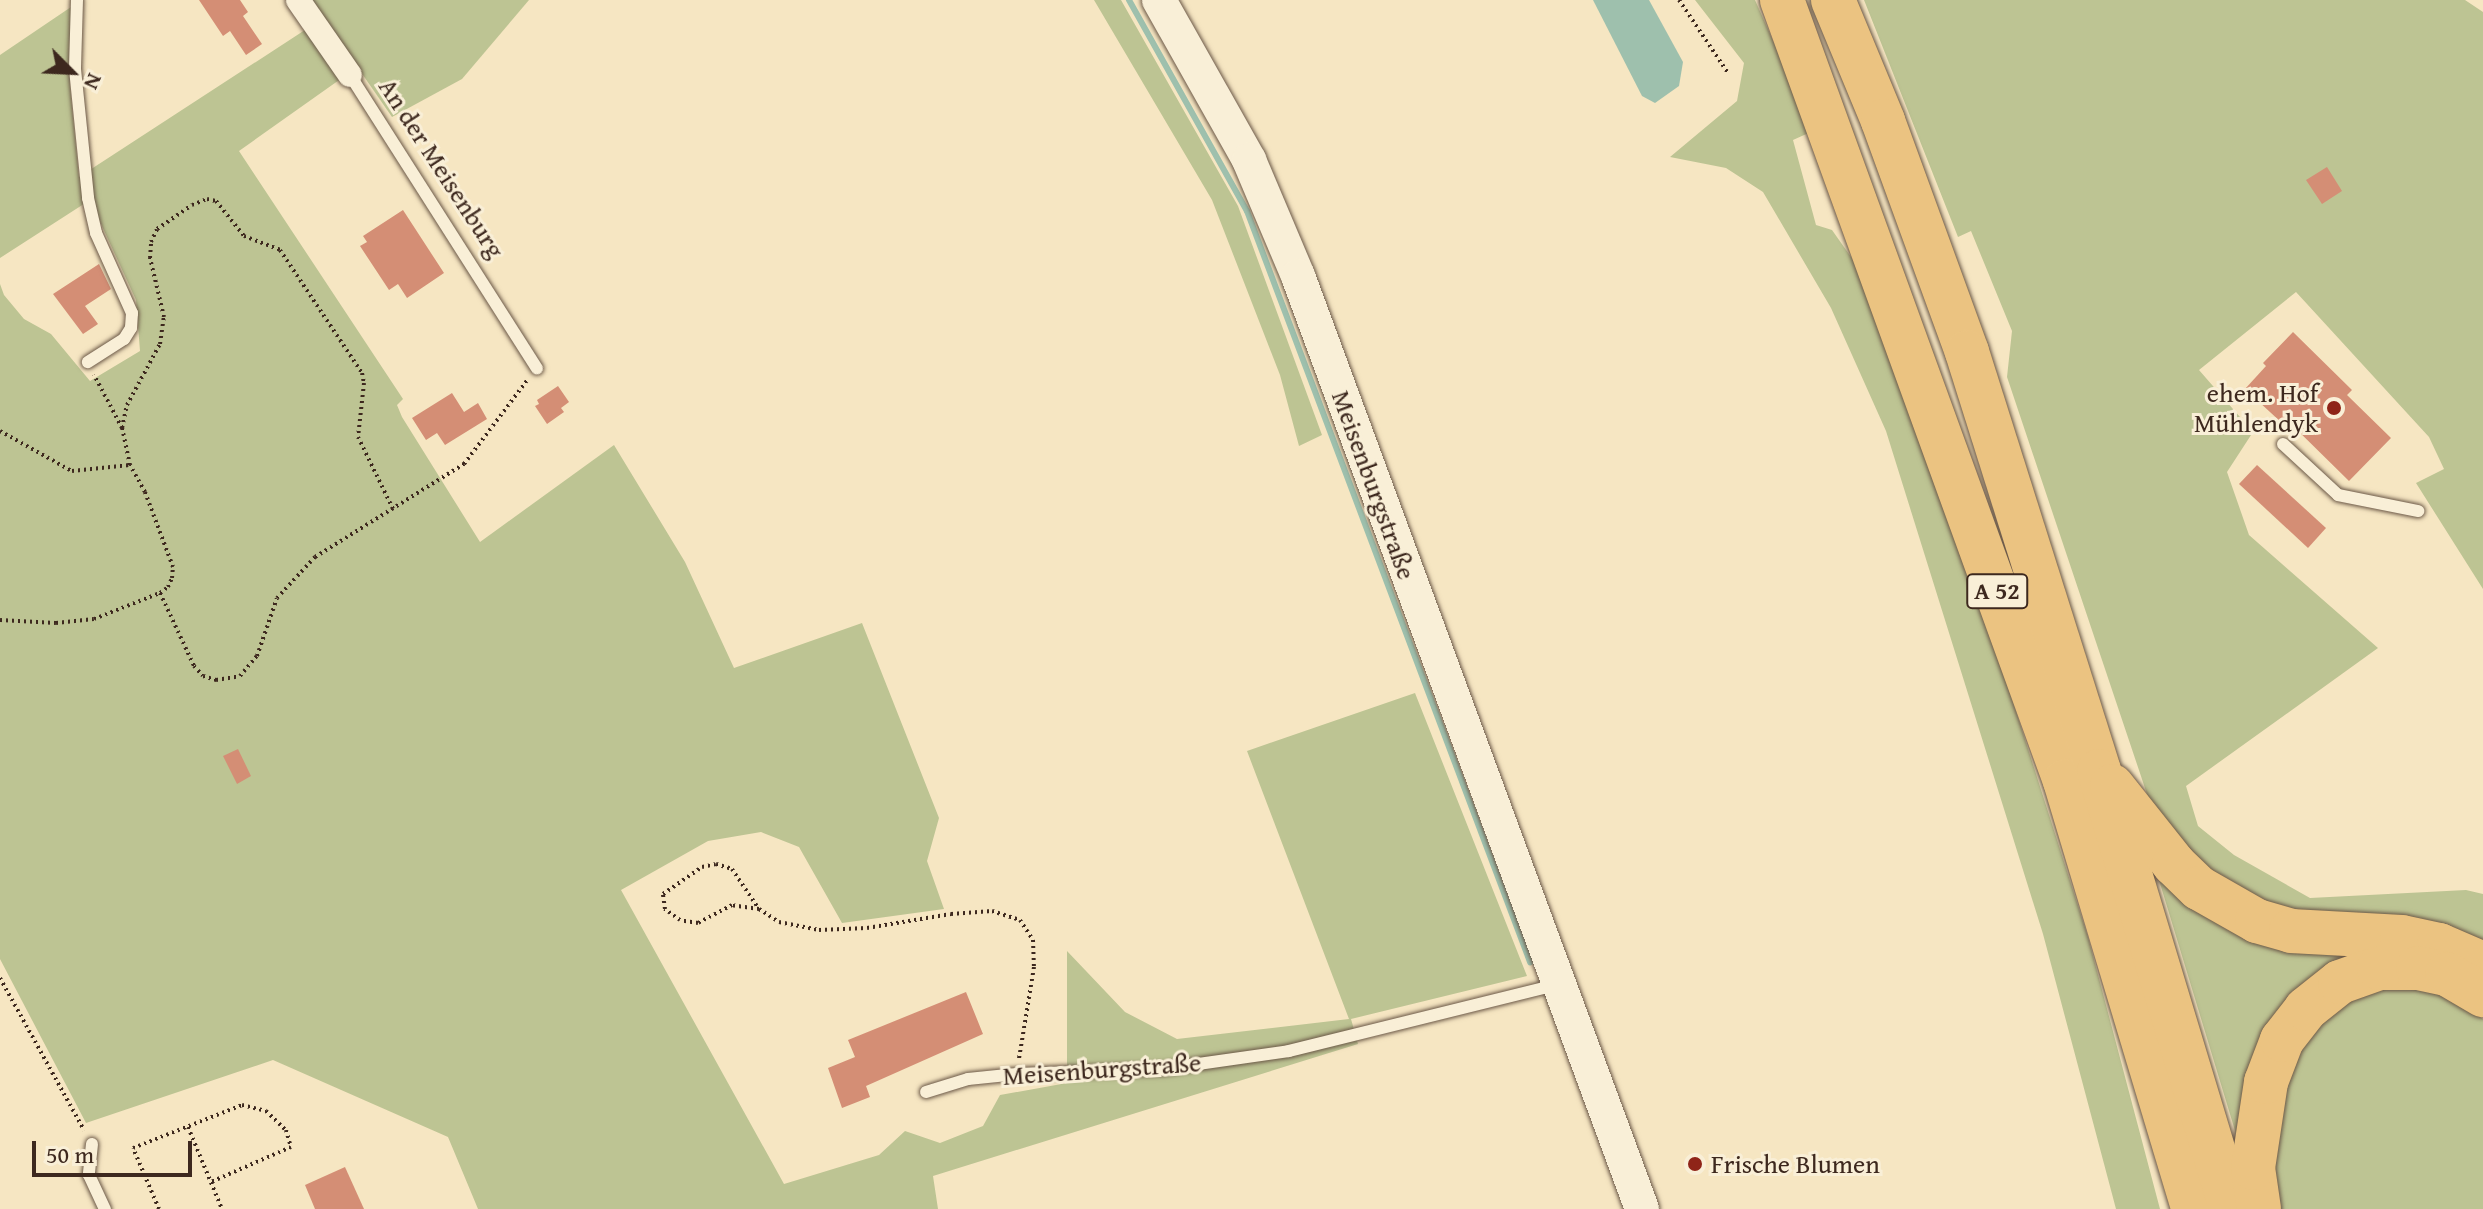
<!DOCTYPE html>
<meta charset="utf-8">
<style>
body{margin:0}
#map{position:relative;width:2483px;height:1209px;overflow:hidden;background:#f6e6c2;font-family:"Gentium Book Plus",serif}
div>[style]{position:absolute}
.green>*{inset:0;background:#bdc493}
.water>*{inset:0;background:#9ec0ad}
.stream>*{height:6px;margin:-3px;padding:0 3px;transform-origin:3px;border-radius:3px;background:#9ec0ad}
.building>*{inset:0;background:#d48e75}
.path>*{height:4px;margin-top:-2px;transform-origin:0;background:repeating-linear-gradient(90deg,#3d281e 0 2px,transparent 0 6px)}
.roads{filter:drop-shadow(0 0 2px #6b5847) drop-shadow(0 0 2px #6b5847)}
.service>*{height:12px;margin:-6px;padding:0 6px;transform-origin:6px;border-radius:6px;background:#f9efd7}
.minor>*{height:24px;margin:-12px;padding:0 12px;transform-origin:12px;border-radius:12px;background:#f9efd7}
.secondary>*{height:34px;margin:-17px;padding:0 17px;transform-origin:17px;border-radius:17px;background:#f9efd7}
.motorway>*{height:44px;margin:-22px;padding:0 22px;transform-origin:22px;border-radius:22px;background:#ebc381}
.dots>*{width:22px;height:22px;translate:-50% -50%;box-sizing:border-box;border:4px solid #f9efd7;border-radius:50%}
span{translate:-50% -50%;white-space:nowrap;text-align:center;line-height:1.15;-webkit-text-stroke:6px #f9efd7;paint-order:stroke}
.shield-label span{padding:2px 6px;background:#f9efd7;border:2px solid;border-radius:6px;-webkit-text-stroke-width:0}
.shield-label{font-size:24px;color:#3d281e;font-weight:700}
.street-label{font-size:26px;color:#3d281e}
.poi-label{font-size:26px;color:#3d281e}
.right{translate:-100% -50%;text-align:right}
.left{translate:0 -50%;text-align:left}
.north{position:absolute;left:32px;top:32px;width:80px;height:80px;-webkit-text-stroke:6px #f9efd7;paint-order:stroke;rotate:114deg;font-size:22px;font-weight:700;line-height:32px;text-align:center;color:#3d281e}
.north::after{content:'';display:block;margin:auto;width:28px;height:36px;background:#3d281e;clip-path:polygon(50% 0,100% 100%,50% 72%,0 100%)}
.scale{position:absolute;left:32px;top:1141px;width:160px;height:36px;box-sizing:border-box;border:4px solid #3d281e;border-top:0;padding-left:10px;font-size:24px;line-height:28px;white-space:nowrap;color:#3d281e;-webkit-text-stroke:6px #f9efd7;paint-order:stroke}
</style>
<div id="map">
<div class="green">
<div style="clip-path:polygon(311px 0,529px 0,462px 79px,392px 117px)"></div>
<div style="clip-path:polygon(1094px 0,1121px 0,1238px 206px,1322px 435px,1299px 446px,1280px 375px,1212px 200px)"></div>
<div style="clip-path:polygon(1695px 0,1755px 0,1813px 131px,1793px 140px,1816px 225px,1832px 230px,1863px 274px,1956px 523px,2088px 937px,2160px 1209px,2116px 1209px,2043px 934px,1886px 431px,1831px 308px,1763px 192px,1726px 168px,1670px 157px,1737px 101px,1744px 63px)"></div>
<div style="clip-path:polygon(1864px 0,2465px 0,2483px 12px,2483px 589px,2416px 483px,2444px 469px,2429px 437px,2296px 292px,2199px 370px,2253px 432px,2227px 472px,2249px 535px,2378px 648px,2186px 786px,2198px 826px,2234px 855px,2310px 898px,2466px 890px,2483px 894px,2483px 943px,2299px 920px,2224px 891px,2150px 803px,2007px 377px,2012px 331px,1971px 231px,1958px 237px)"></div>
<div style="clip-path:polygon(71px 7px,70px 86px,79px 177px,308px 28px,342px 78px,239px 151px,403px 399px,397px 405px,402px 417px,480px 542px,614px 445px,685px 562px,734px 668px,862px 623px,939px 818px,927px 861px,944px 909px,842px 923px,799px 847px,761px 832px,708px 841px,621px 890px,784px 1184px,879px 1155px,905px 1131px,940px 1143px,983px 1126px,1000px 1095px,1067px 1083px,1067px 951px,1125px 1012px,1177px 1039px,1349px 1019px,1247px 751px,1415px 693px,1527px 976px,1351px 1019px,1358px 1044px,933px 1176px,938px 1209px,478px 1209px,448px 1137px,273px 1060px,86px 1123px,0 959px,0 284px,4px 295px,24px 319px,51px 334px,90px 381px,140px 351px,136px 300px,90px 200px,0 258px,0 55px)"></div>
<div style="clip-path:polygon(2152px 857px,2373px 953px,2329px 975px,2240px 1147px)"></div>
<div style="clip-path:polygon(2427px 986px,2483px 1019px,2483px 1209px,2276px 1209px,2266px 1166px,2284px 1084px,2315px 1020px,2364px 988px)"></div>
</div>
<div class="water">
<div style="clip-path:polygon(1593px 0,1649px 0,1683px 62px,1679px 86px,1655px 103px,1642px 96px)"></div>
</div>
<div class="stream">
<div style="left:1129px;top:0;width:242px;rotate:60.8deg"></div>
<div style="left:1247px;top:211px;width:803px;rotate:69.35deg"></div>
</div>
<div class="building">
<div style="clip-path:polygon(199px 0,240px 0,248px 12px,243px 16px,262px 44px,246px 55px,230px 31px,223px 36px)"></div>
<div style="clip-path:polygon(2327px 167px,2342px 191px,2322px 204px,2306px 180px)"></div>
<div style="clip-path:polygon(403px 210px,444px 273px,407px 298px,398px 284px,389px 290px,360px 246px,367px 242px,363px 236px)"></div>
<div style="clip-path:polygon(99px 264px,111px 289px,85px 306px,98px 324px,83px 334px,53px 294px)"></div>
<div style="clip-path:polygon(2293px 332px,2352px 390px,2347px 395px,2391px 438px,2349px 481px,2287px 420px,2283px 424px,2245px 389px,2266px 366px,2263px 363px)"></div>
<div style="clip-path:polygon(558px 386px,569px 402px,561px 408px,564px 412px,547px 424px,535px 406px,539px 404px,537px 400px)"></div>
<div style="clip-path:polygon(452px 393px,464px 412px,478px 403px,487px 419px,445px 445px,437px 433px,426px 440px,412px 418px)"></div>
<div style="clip-path:polygon(2257px 465px,2326px 528px,2308px 548px,2239px 484px)"></div>
<div style="clip-path:polygon(238px 749px,251px 776px,237px 784px,223px 756px)"></div>
<div style="clip-path:polygon(966px 992px,983px 1034px,866px 1086px,870px 1097px,842px 1108px,828px 1068px,855px 1057px,848px 1040px)"></div>
<div style="clip-path:polygon(345px 1167px,364px 1209px,315px 1209px,305px 1185px)"></div>
</div>
<div class="path">
<div style="left:1679px;top:0;width:88px;rotate:56.1deg"></div>
<div style="left:122px;top:428px;width:24px;rotate:-78deg"></div>
<div style="left:127px;top:405px;width:69px;rotate:-61.6deg"></div>
<div style="left:160px;top:344px;width:27px;rotate:-82deg"></div>
<div style="left:164px;top:317px;width:61px;rotate:-103.3deg"></div>
<div style="left:150px;top:258px;width:16px;rotate:-86deg"></div>
<div style="left:151px;top:242px;width:14px;rotate:-65deg"></div>
<div style="left:157px;top:229px;width:42px;rotate:-34.4deg"></div>
<div style="left:192px;top:205px;width:16px;rotate:-22deg"></div>
<div style="left:207px;top:199px;width:9px;rotate:13deg"></div>
<div style="left:216px;top:201px;width:45px;rotate:51.3deg"></div>
<div style="left:244px;top:236px;width:39px;rotate:21deg"></div>
<div style="left:280px;top:250px;width:148px;rotate:56.3deg"></div>
<div style="left:362px;top:373px;width:10px;rotate:79deg"></div>
<div style="left:364px;top:383px;width:54px;rotate:96.3deg"></div>
<div style="left:358px;top:437px;width:80px;rotate:64.1deg"></div>
<div style="left:0;top:431px;width:82px;rotate:29.1deg"></div>
<div style="left:72px;top:471px;width:58px;rotate:-5.9deg"></div>
<div style="left:160px;top:593px;width:81px;rotate:65deg"></div>
<div style="left:194px;top:666px;width:13px;rotate:48deg"></div>
<div style="left:203px;top:676px;width:14px;rotate:17deg"></div>
<div style="left:216px;top:680px;width:24px;rotate:-9deg"></div>
<div style="left:240px;top:676px;width:26px;rotate:-50deg"></div>
<div style="left:257px;top:656px;width:61px;rotate:-71deg"></div>
<div style="left:277px;top:598px;width:56px;rotate:-47.2deg"></div>
<div style="left:315px;top:557px;width:176px;rotate:-32deg"></div>
<div style="left:464px;top:464px;width:106px;rotate:-53deg"></div>
<div style="left:0;top:620px;width:56px;rotate:3.1deg"></div>
<div style="left:56px;top:623px;width:38px;rotate:-6deg"></div>
<div style="left:94px;top:619px;width:71px;rotate:-21.5deg"></div>
<div style="left:160px;top:593px;width:10px;rotate:-37deg"></div>
<div style="left:168px;top:587px;width:10px;rotate:-66deg"></div>
<div style="left:172px;top:578px;width:11px;rotate:-85deg"></div>
<div style="left:173px;top:567px;width:80px;rotate:-110.5deg"></div>
<div style="left:145px;top:492px;width:31px;rotate:-119deg"></div>
<div style="left:130px;top:465px;width:38px;rotate:-102deg"></div>
<div style="left:122px;top:428px;width:60px;rotate:-117.8deg"></div>
<div style="left:759px;top:909px;width:27px;rotate:-172deg"></div>
<div style="left:732px;top:905px;width:38px;rotate:152deg"></div>
<div style="left:698px;top:923px;width:18px;rotate:-171deg"></div>
<div style="left:680px;top:920px;width:19px;rotate:-144deg"></div>
<div style="left:665px;top:909px;width:15px;rotate:-98deg"></div>
<div style="left:663px;top:894px;width:47px;rotate:-34.7deg"></div>
<div style="left:702px;top:867px;width:14px;rotate:-12deg"></div>
<div style="left:716px;top:864px;width:17px;rotate:17deg"></div>
<div style="left:732px;top:869px;width:48px;rotate:56deg"></div>
<div style="left:759px;top:909px;width:24px;rotate:33deg"></div>
<div style="left:779px;top:922px;width:41px;rotate:11.3deg"></div>
<div style="left:819px;top:930px;width:48px;rotate:-2.4deg"></div>
<div style="left:867px;top:928px;width:85px;rotate:-9.5deg"></div>
<div style="left:951px;top:914px;width:41px;rotate:-4.2deg"></div>
<div style="left:992px;top:911px;width:29px;rotate:18deg"></div>
<div style="left:1020px;top:920px;width:24px;rotate:57deg"></div>
<div style="left:1033px;top:940px;width:27px;rotate:88deg"></div>
<div style="left:1034px;top:967px;width:93px;rotate:99.3deg"></div>
<div style="left:0;top:978px;width:174px;rotate:61.1deg"></div>
<div style="left:188px;top:1127px;width:89px;rotate:67.5deg"></div>
<div style="left:159px;top:1209px;width:66px;rotate:-113.1deg"></div>
<div style="left:133px;top:1148px;width:117px;rotate:-21.5deg"></div>
<div style="left:242px;top:1105px;width:25px;rotate:14deg"></div>
<div style="left:266px;top:1111px;width:28px;rotate:44deg"></div>
<div style="left:286px;top:1130px;width:18px;rotate:74deg"></div>
<div style="left:291px;top:1147px;width:87px;rotate:156.4deg"></div>
</div>
<div class="roads">
<div class="service">
<div style="left:77px;top:0;width:69px;rotate:91.7deg"></div>
<div style="left:75px;top:69px;width:130px;rotate:84.2deg"></div>
<div style="left:88px;top:198px;width:36px;rotate:77deg"></div>
<div style="left:96px;top:233px;width:88px;rotate:65.8deg"></div>
<div style="left:132px;top:313px;width:15px;rotate:94deg"></div>
<div style="left:131px;top:328px;width:13px;rotate:122deg"></div>
<div style="left:124px;top:339px;width:43px;rotate:147.4deg"></div>
<div style="left:350px;top:75px;width:348px;rotate:57.5deg"></div>
<div style="left:2283px;top:444px;width:75px;rotate:42.8deg"></div>
<div style="left:2338px;top:495px;width:82px;rotate:11.3deg"></div>
<div style="left:926px;top:1092px;width:44px;rotate:-17.2deg"></div>
<div style="left:968px;top:1079px;width:49px;rotate:-5.8deg"></div>
<div style="left:1017px;top:1074px;width:146px;rotate:-2deg"></div>
<div style="left:1163px;top:1069px;width:127px;rotate:-8.1deg"></div>
<div style="left:1289px;top:1051px;width:274px;rotate:-13.9deg"></div>
<div style="left:92px;top:1144px;width:31px;rotate:96deg"></div>
<div style="left:89px;top:1175px;width:38px;rotate:65deg"></div>
</div>
<div class="minor">
<div style="left:298px;top:0;width:91px;rotate:55.3deg"></div>
</div>
<div class="secondary">
<div style="left:1159px;top:0;width:184px;rotate:60.6deg"></div>
<div style="left:1249px;top:160px;width:126px;rotate:67.1deg"></div>
<div style="left:1298px;top:276px;width:994px;rotate:69.76deg"></div>
</div>
<div class="motorway">
<div style="left:1782px;top:0;width:831px;rotate:70.08deg"></div>
<div style="left:2065px;top:781px;width:447px;rotate:73.3deg"></div>
<div style="left:1833px;top:0;width:131px;rotate:67.5deg"></div>
<div style="left:1883px;top:121px;width:246px;rotate:70deg"></div>
<div style="left:1967px;top:352px;width:439px;rotate:72.5deg"></div>
<div style="left:2099px;top:771px;width:457px;rotate:73.2deg"></div>
<div style="left:2112px;top:786px;width:100px;rotate:51.5deg"></div>
<div style="left:2174px;top:864px;width:35px;rotate:44deg"></div>
<div style="left:2199px;top:888px;width:67px;rotate:29.6deg"></div>
<div style="left:2257px;top:921px;width:35px;rotate:16deg"></div>
<div style="left:2291px;top:931px;width:111px;rotate:3.1deg"></div>
<div style="left:2402px;top:937px;width:38px;rotate:12deg"></div>
<div style="left:2439px;top:945px;width:48px;rotate:23.4deg"></div>
<div style="left:2259px;top:1209px;width:41px;rotate:-98.3deg"></div>
<div style="left:2253px;top:1168px;width:87px;rotate:-81.4deg"></div>
<div style="left:2266px;top:1082px;width:45px;rotate:-69.1deg"></div>
<div style="left:2282px;top:1040px;width:39px;rotate:-52deg"></div>
<div style="left:2306px;top:1009px;width:43px;rotate:-38.5deg"></div>
<div style="left:2340px;top:982px;width:41px;rotate:-19.7deg"></div>
<div style="left:2379px;top:968px;width:39px"></div>
<div style="left:2418px;top:968px;width:30px;rotate:12deg"></div>
<div style="left:2447px;top:974px;width:42px;rotate:30.3deg"></div>
</div>
</div>
<div class="dots">
<div style="left:2334px;top:408px;background:#8f2418"></div>
<div style="left:1695px;top:1164px;background:#8f2418"></div>
</div>
<div class="shield-label">
<span style="left:1997px;top:591px">A 52</span>
</div>
<div class="street-label">
<span style="left:442px;top:168px;rotate:57deg">An der Meisenburg</span>
<span style="left:1374px;top:485px;rotate:70deg">Meisenburgstraße</span>
<span style="left:1102px;top:1069px;rotate:-4deg">Meisenburgstraße</span>
</div>
<div class="poi-label">
<span class="right" style="left:2318px;top:408px">ehem. Hof<br>Mühlendyk</span>
<span class="left" style="left:1711px;top:1164px">Frische Blumen</span>
</div>
<div class="north">N</div>
<div class="scale">50 m</div>
</div>
